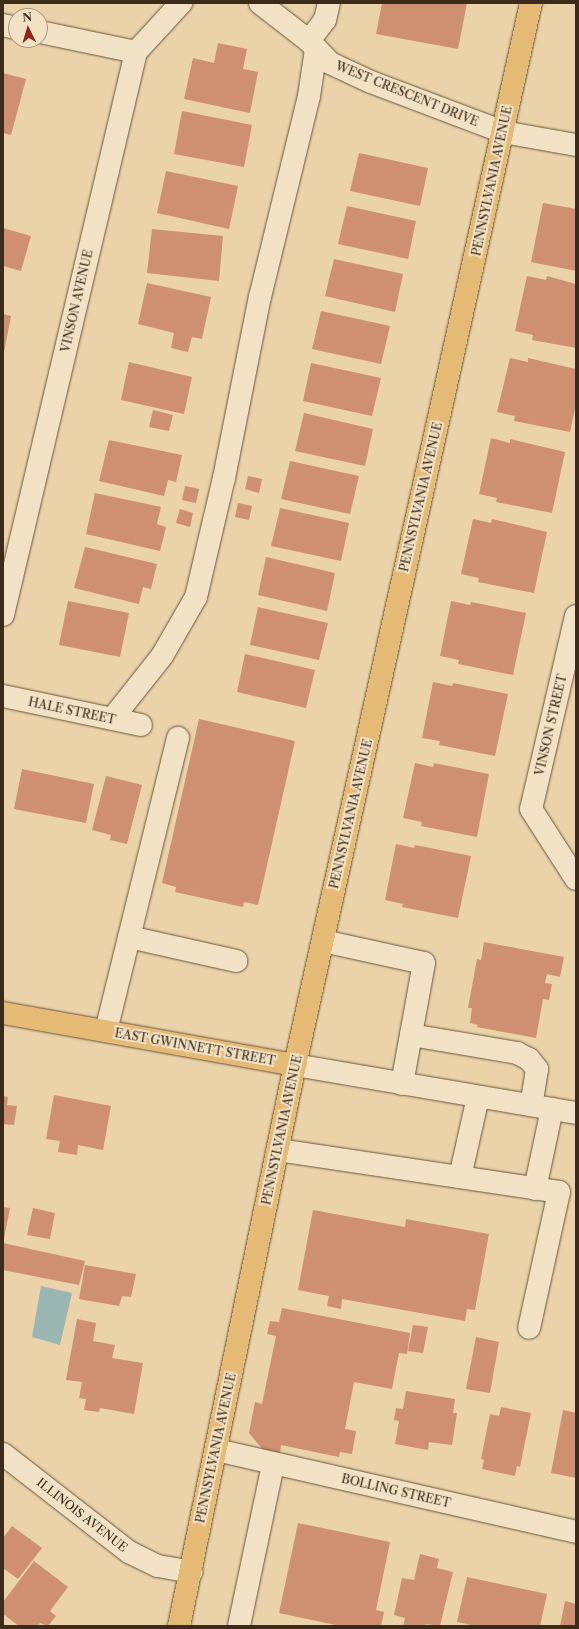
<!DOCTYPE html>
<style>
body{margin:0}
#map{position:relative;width:579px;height:1629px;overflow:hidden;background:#ead3a8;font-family:"Libre Caslon Text",serif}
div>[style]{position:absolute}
.water>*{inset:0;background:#9ab6b0}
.building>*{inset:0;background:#cf8f71}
.roads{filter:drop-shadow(0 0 1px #68553e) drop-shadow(0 0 1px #68553e)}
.minor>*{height:22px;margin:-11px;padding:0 11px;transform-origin:11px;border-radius:11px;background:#f1e2c6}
.major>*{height:22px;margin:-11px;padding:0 11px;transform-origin:11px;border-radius:11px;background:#e5ba74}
span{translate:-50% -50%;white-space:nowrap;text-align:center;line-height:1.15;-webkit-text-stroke:4px #f1e2c6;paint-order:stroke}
.street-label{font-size:12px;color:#3d2b1a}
.frame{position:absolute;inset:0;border:4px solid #3d2b1a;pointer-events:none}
.north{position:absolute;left:8px;top:8px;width:40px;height:40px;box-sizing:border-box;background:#f1e2c6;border:1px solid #a99981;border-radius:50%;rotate:355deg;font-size:11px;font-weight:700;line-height:16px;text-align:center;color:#3d2b1a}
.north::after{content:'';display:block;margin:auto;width:14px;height:18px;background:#8f2418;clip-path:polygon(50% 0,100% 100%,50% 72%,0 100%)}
</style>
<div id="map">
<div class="water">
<div style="clip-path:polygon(41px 1286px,72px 1293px,60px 1345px,32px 1337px)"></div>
</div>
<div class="building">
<div style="clip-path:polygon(382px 3px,467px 3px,458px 49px,376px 34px)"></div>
<div style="clip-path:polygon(218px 43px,247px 49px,243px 69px,258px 72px,250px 113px,184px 99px,193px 58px,214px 63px)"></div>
<div style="clip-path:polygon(3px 73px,26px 79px,11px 135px,3px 133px)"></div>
<div style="clip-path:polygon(182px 111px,252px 125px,244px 167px,174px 154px)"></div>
<div style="clip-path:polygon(359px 153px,428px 168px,420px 206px,350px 191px)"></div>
<div style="clip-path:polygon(166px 171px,238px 186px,229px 229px,157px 213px)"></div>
<div style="clip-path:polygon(543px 203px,576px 209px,576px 271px,531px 262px)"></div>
<div style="clip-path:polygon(347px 206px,416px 221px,408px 259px,338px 244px)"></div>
<div style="clip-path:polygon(3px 228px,31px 236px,21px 271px,3px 266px)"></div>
<div style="clip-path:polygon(152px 229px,223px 236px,219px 281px,147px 273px)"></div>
<div style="clip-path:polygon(334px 259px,403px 274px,395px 312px,325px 296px)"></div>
<div style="clip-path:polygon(527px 276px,546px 280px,547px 276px,576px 284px,576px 348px,532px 340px,533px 335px,515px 331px)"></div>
<div style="clip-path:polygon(147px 283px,211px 297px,202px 339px,192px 337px,188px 352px,171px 348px,174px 333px,138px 324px)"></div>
<div style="clip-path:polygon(321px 311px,390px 326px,381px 364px,312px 349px)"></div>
<div style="clip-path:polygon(3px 314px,11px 316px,4px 352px,3px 352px)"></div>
<div style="clip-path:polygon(510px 358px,528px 362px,528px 358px,576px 369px,576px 404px,570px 432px,514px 421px,515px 416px,497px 412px)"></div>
<div style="clip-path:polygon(129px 362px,192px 377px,184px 414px,121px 400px)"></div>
<div style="clip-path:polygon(311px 363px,381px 378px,372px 416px,303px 401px)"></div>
<div style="clip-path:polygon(153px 410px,173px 415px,169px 431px,149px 427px)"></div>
<div style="clip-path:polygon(304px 413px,373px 429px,365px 466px,295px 451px)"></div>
<div style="clip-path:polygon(491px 438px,510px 443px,510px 439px,565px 452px,552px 513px,496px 502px,497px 498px,479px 494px)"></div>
<div style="clip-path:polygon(109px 440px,182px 455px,176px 482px,168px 480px,164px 496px,99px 481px)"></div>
<div style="clip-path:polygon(290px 461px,359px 476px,350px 514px,281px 499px)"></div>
<div style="clip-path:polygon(248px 476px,262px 479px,259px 493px,245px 489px)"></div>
<div style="clip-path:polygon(185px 486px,199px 489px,196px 503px,182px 500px)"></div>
<div style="clip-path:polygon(95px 493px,161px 507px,157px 524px,166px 527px,160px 551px,86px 534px)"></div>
<div style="clip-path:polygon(238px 503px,252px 506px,249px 520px,235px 517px)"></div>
<div style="clip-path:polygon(280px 508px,349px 523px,341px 561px,271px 546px)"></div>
<div style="clip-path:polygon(180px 509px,193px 513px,190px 527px,176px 523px)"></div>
<div style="clip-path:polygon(473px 519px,491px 523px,492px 519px,547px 532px,534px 593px,478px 582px,479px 578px,461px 574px)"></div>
<div style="clip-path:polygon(85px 547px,157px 564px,151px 589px,143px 587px,139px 604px,74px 588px)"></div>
<div style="clip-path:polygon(266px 557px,335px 573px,327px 611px,258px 595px)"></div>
<div style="clip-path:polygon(68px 601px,129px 613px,120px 657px,59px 645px)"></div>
<div style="clip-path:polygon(451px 601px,470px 605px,471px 602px,526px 613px,513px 675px,458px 664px,459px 660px,440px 656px)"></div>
<div style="clip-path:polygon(258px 607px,328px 623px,319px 660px,250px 645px)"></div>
<div style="clip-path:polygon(245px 654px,315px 670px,306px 708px,237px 692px)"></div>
<div style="clip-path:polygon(433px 682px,452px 686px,453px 683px,508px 694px,495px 756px,439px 745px,440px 741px,422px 738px)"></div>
<div style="clip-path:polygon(199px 719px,295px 741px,258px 905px,244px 902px,243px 907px,175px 892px,176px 887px,162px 883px)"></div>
<div style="clip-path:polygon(415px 763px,433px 767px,434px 763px,489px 774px,477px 837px,421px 826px,422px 822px,403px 818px)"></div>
<div style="clip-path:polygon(22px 769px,94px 784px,86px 823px,14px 809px)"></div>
<div style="clip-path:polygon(106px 776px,142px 785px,127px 844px,110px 840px,111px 835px,92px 830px)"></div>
<div style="clip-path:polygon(396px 844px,414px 848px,415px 845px,471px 856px,458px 918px,402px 907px,403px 904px,385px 900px)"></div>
<div style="clip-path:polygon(484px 942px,564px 957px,560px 977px,547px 974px,545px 983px,552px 984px,549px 1000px,543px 999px,536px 1038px,477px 1027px,478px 1025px,470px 1023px,472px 1008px,468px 1008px,477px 959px,481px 960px)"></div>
<div style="clip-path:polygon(54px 1095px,111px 1106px,103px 1150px,78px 1145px,77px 1155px,58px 1152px,60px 1141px,46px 1139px)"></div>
<div style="clip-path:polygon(3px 1096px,8px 1097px,7px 1105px,17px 1106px,14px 1125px,3px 1124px)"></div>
<div style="clip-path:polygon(3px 1207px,10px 1208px,4px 1238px,3px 1238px)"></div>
<div style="clip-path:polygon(33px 1208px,55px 1213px,50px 1239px,27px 1235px)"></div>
<div style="clip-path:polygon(313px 1210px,405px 1227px,406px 1219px,489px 1234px,475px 1310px,467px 1309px,465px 1321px,342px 1299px,341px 1309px,327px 1306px,329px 1296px,298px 1290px)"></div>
<div style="clip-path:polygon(3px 1243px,85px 1261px,79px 1285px,3px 1270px)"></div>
<div style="clip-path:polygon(85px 1265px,136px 1274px,131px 1297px,122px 1296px,119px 1306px,79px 1299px)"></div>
<div style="clip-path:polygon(282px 1308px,410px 1333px,407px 1354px,399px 1353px,392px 1389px,354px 1382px,345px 1429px,356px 1431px,352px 1454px,340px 1452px,339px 1457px,281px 1445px,280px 1453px,263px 1450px,249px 1433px,255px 1402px,262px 1404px,276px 1336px,267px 1334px,270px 1321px,279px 1322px)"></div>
<div style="clip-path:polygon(77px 1319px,96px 1323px,93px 1341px,115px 1345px,112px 1358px,143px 1363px,134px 1414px,100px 1408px,99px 1412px,84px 1410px,86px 1399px,79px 1398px,82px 1382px,66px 1380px)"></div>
<div style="clip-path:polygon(413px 1325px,428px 1327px,423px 1353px,408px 1351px)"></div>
<div style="clip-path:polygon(476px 1337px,499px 1342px,490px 1393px,466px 1389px)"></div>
<div style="clip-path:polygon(406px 1391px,455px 1399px,453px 1413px,457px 1413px,452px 1445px,429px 1442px,428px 1450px,395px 1444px,399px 1421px,394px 1420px,396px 1408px,403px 1409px)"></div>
<div style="clip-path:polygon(501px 1407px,531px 1413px,520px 1467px,517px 1466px,515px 1476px,482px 1469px,484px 1460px,481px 1459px,490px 1414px,499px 1416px)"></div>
<div style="clip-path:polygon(563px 1410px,576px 1413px,576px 1478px,551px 1473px)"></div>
<div style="clip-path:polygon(298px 1523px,390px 1542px,376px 1610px,384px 1612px,381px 1626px,340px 1626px,279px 1613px)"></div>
<div style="clip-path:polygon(12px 1526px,42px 1548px,18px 1579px,3px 1568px,3px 1538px)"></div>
<div style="clip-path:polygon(420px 1554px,439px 1559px,437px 1568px,453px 1572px,440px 1626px,426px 1624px,425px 1626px,403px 1626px,405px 1618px,394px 1615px,402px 1578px,414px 1580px)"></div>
<div style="clip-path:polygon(34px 1561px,68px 1587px,50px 1611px,56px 1616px,48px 1626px,40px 1623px,37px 1626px,19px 1626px,3px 1614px,3px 1602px)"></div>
<div style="clip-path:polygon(467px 1577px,547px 1594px,540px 1626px,476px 1626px,457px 1622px)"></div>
<div style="clip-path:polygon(565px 1601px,576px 1604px,576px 1626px,560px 1626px)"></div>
</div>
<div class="roads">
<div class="minor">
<div style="left:260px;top:3px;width:62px;rotate:37.8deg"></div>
<div style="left:309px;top:41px;width:30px;rotate:46deg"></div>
<div style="left:330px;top:63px;width:45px;rotate:24.9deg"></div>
<div style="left:371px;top:82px;width:141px;rotate:20.7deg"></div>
<div style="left:503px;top:132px;width:74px;rotate:10.1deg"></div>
<div style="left:3px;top:25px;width:13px;rotate:13deg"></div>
<div style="left:40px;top:32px;width:98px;rotate:11.8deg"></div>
<div style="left:309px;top:41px;width:26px;rotate:-53deg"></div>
<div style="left:325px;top:20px;width:17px;rotate:-77deg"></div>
<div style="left:3px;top:615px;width:578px;rotate:-76.71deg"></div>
<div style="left:136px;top:52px;width:67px;rotate:-47.4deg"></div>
<div style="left:576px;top:616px;width:198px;rotate:103.1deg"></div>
<div style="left:531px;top:809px;width:83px;rotate:57.3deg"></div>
<div style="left:3px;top:696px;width:141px;rotate:11.9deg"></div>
<div style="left:112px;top:719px;width:80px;rotate:-51.6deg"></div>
<div style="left:162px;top:656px;width:68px;rotate:-60deg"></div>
<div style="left:196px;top:597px;width:122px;rotate:-76.8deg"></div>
<div style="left:224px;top:478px;width:185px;rotate:-78.8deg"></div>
<div style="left:260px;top:297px;width:207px;rotate:-76.3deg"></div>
<div style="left:309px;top:96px;width:48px;rotate:-81.5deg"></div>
<div style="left:129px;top:937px;width:110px;rotate:12.6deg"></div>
<div style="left:323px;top:941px;width:103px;rotate:12.3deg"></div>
<div style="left:424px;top:963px;width:123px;rotate:100.3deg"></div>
<div style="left:106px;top:1031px;width:302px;rotate:-76.2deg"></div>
<div style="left:411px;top:1035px;width:108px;rotate:9.6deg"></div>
<div style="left:517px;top:1053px;width:13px;rotate:27deg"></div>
<div style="left:529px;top:1059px;width:13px;rotate:51deg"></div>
<div style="left:537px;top:1069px;width:36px;rotate:99deg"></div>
<div style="left:295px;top:1065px;width:285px;rotate:9.7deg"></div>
<div style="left:278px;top:1150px;width:284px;rotate:8.5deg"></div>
<div style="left:559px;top:1192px;width:139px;rotate:102.4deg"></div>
<div style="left:460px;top:1177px;width:82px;rotate:-77.3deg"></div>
<div style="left:535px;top:1189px;width:82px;rotate:-78deg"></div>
<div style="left:216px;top:1450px;width:369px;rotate:12.8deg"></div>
<div style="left:3px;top:1454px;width:160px;rotate:37.9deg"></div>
<div style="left:129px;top:1552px;width:32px;rotate:26deg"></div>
<div style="left:158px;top:1566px;width:34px;rotate:10deg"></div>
<div style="left:239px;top:1626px;width:166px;rotate:-78.1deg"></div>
</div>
<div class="major">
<div style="left:3px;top:1013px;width:297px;rotate:10.1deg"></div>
<div style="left:179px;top:1626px;width:573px;rotate:-78.32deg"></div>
<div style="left:295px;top:1065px;width:1088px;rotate:-77.47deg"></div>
</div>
</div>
<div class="street-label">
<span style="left:407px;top:94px;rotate:22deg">WEST CRESCENT DRIVE</span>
<span style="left:492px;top:181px;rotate:-78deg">PENNSYLVANIA AVENUE</span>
<span style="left:77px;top:301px;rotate:-77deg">VINSON AVENUE</span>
<span style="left:421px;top:497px;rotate:-77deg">PENNSYLVANIA AVENUE</span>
<span style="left:72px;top:711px;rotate:12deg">HALE STREET</span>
<span style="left:551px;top:725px;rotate:-77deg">VINSON STREET</span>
<span style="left:351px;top:814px;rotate:-77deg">PENNSYLVANIA AVENUE</span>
<span style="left:195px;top:1047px;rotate:10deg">EAST GWINNETT STREET</span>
<span style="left:282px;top:1130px;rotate:-78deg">PENNSYLVANIA AVENUE</span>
<span style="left:216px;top:1448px;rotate:-78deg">PENNSYLVANIA AVENUE</span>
<span style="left:396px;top:1491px;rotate:13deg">BOLLING STREET</span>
<span style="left:82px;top:1515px;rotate:38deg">ILLINOIS AVENUE</span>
</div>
<div class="frame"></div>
<div class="north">N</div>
</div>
